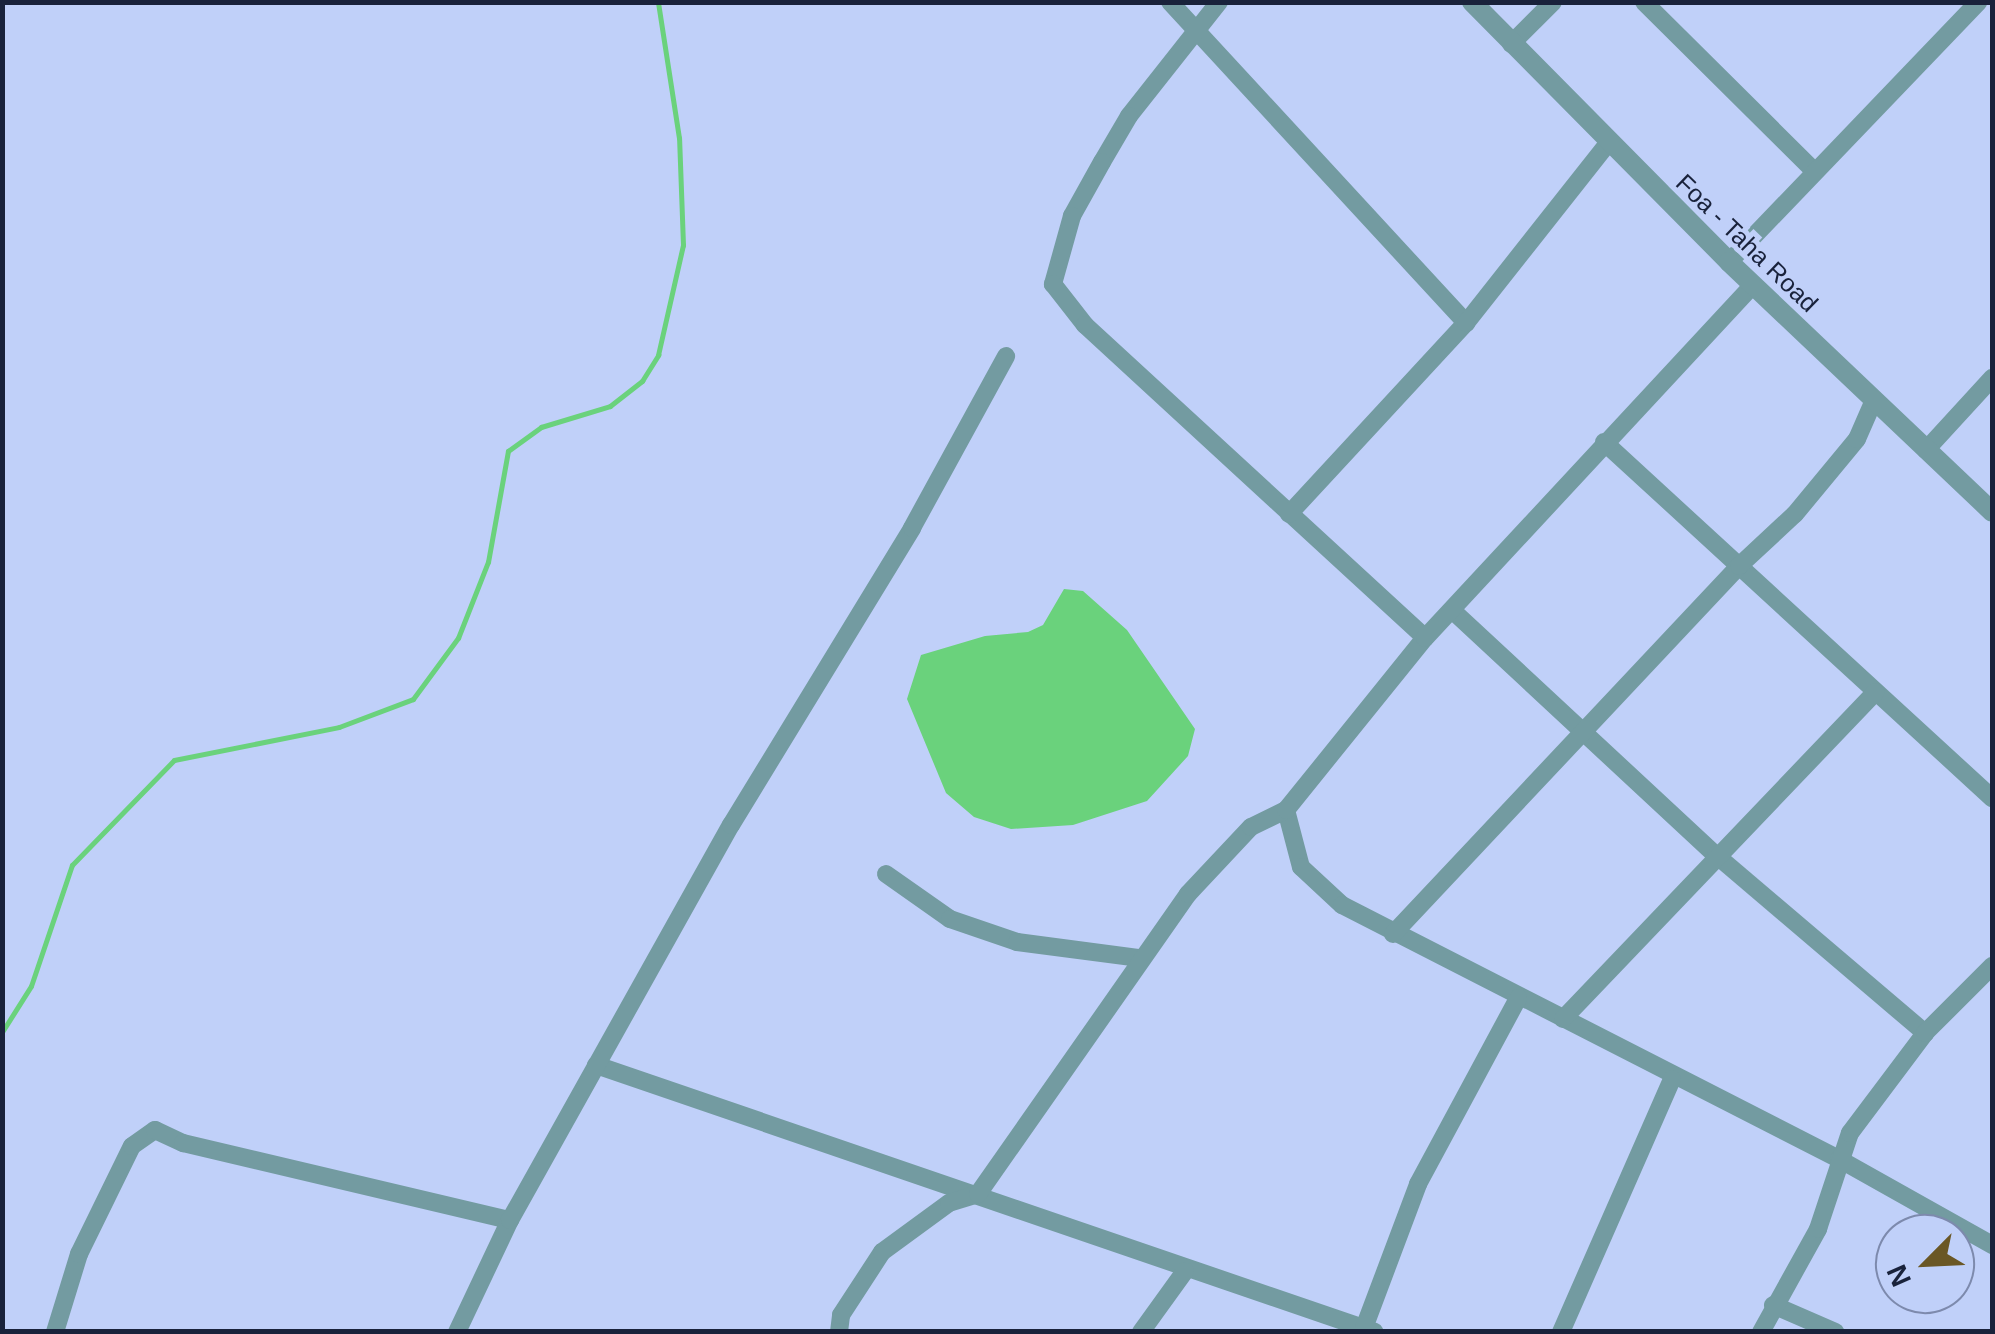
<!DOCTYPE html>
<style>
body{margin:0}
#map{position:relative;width:1995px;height:1334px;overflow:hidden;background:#c0d0f9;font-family:Arial,sans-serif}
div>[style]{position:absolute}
.water>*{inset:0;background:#6ad27c}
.stream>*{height:5px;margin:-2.5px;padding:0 2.5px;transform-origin:2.5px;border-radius:2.5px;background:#6ad27c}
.minor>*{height:18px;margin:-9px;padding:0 9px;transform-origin:9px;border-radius:9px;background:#739ba1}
.tertiary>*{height:20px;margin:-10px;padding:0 10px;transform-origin:10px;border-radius:10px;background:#739ba1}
span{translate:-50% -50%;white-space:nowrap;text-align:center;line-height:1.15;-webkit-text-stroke:10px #c0d0f9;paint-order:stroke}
.street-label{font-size:25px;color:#19223b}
.frame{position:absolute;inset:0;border:5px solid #19223b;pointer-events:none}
.north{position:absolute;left:1875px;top:1214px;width:100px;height:100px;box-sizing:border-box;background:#c0d0f9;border:2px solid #7d8aad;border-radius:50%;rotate:246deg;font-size:28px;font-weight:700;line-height:40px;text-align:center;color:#19223b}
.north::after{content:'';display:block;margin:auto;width:35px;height:45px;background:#6a5725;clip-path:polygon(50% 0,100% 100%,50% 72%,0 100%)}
</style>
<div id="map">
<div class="water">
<div style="clip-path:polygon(1064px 589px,1083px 591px,1127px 630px,1195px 729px,1188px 756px,1147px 801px,1073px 825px,1011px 829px,974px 817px,946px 793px,907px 699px,921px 655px,985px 636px,1028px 632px,1043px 625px)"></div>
</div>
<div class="stream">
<div style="left:2px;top:1032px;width:54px;rotate:-57.8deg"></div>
<div style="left:31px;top:986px;width:128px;rotate:-71.3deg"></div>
<div style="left:72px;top:865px;width:146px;rotate:-45.8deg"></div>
<div style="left:174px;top:760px;width:168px;rotate:-11.3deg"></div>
<div style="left:339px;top:727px;width:79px;rotate:-20.7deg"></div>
<div style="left:413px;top:699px;width:76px;rotate:-53.6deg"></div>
<div style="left:458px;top:638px;width:82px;rotate:-68.5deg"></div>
<div style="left:488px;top:562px;width:113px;rotate:-79.8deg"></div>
<div style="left:508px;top:451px;width:41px;rotate:-36deg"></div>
<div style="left:541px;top:427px;width:72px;rotate:-16.9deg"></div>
<div style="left:610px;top:406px;width:41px;rotate:-38deg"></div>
<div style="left:642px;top:381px;width:31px;rotate:-58deg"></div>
<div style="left:658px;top:355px;width:113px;rotate:-77.2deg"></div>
<div style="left:683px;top:245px;width:107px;rotate:-92.1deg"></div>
<div style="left:679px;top:138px;width:138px;rotate:-98.8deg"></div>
</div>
<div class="minor">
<div style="left:1170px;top:2px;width:437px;rotate:47.3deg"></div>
<div style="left:1219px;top:2px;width:145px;rotate:128.3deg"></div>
<div style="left:1129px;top:116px;width:53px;rotate:120.4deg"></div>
<div style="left:1102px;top:162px;width:62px;rotate:119.1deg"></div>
<div style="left:1072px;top:216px;width:71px;rotate:105.6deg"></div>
<div style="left:1053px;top:284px;width:52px;rotate:52deg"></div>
<div style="left:1085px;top:325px;width:462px;rotate:42.6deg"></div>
<div style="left:1644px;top:2px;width:240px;rotate:44.8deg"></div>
<div style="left:1511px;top:44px;width:59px;rotate:-45deg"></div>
<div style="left:1729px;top:262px;width:360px;rotate:-46.2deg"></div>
<div style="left:1604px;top:442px;width:527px;rotate:42.54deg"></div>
<div style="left:1926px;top:450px;width:98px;rotate:-47.5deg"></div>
<div style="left:1289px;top:514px;width:260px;rotate:-47.2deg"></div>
<div style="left:1466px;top:323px;width:231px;rotate:-51.7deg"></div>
<div style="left:1453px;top:611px;width:359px;rotate:42.9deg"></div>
<div style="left:1716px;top:855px;width:275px;rotate:40.4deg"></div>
<div style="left:1286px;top:810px;width:59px;rotate:75.3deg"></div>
<div style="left:1301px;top:867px;width:56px;rotate:42.8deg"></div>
<div style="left:1342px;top:905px;width:558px;rotate:27.07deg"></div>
<div style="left:1839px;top:1159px;width:176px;rotate:29.3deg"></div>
<div style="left:886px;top:874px;width:78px;rotate:35.1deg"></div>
<div style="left:950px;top:919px;width:71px;rotate:18.9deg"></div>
<div style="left:1017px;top:942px;width:122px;rotate:7.5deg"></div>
<div style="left:1393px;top:934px;width:505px;rotate:-46.76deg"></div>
<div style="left:1739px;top:566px;width:76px;rotate:-42.9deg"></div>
<div style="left:1795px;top:514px;width:97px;rotate:-50.4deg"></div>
<div style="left:1857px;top:439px;width:43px;rotate:-66.4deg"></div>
<div style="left:1563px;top:1019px;width:452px;rotate:-46.3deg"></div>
<div style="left:596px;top:1065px;width:823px;rotate:18.92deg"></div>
<div style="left:1773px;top:1305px;width:68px;rotate:23.5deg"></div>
<div style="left:1364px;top:1328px;width:154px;rotate:-69.4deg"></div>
<div style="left:1418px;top:1184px;width:211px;rotate:-61.7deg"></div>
<div style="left:55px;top:1332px;width:82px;rotate:-72.9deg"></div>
<div style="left:79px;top:1254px;width:120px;rotate:-63.9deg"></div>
<div style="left:132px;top:1146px;width:28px;rotate:-35deg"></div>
<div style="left:155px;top:1130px;width:31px;rotate:25deg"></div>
<div style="left:183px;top:1143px;width:336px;rotate:13.3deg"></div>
<div style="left:457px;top:1332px;width:124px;rotate:-64.7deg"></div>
<div style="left:510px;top:1220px;width:453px;rotate:-60.8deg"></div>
<div style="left:731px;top:825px;width:348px;rotate:-58.6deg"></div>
<div style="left:912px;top:528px;width:196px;rotate:-61.3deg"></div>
<div style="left:839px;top:1332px;width:17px;rotate:-83deg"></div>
<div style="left:841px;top:1315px;width:75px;rotate:-56.9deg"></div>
<div style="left:882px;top:1252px;width:83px;rotate:-36.2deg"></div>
<div style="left:949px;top:1203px;width:30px;rotate:-17deg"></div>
<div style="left:978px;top:1194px;width:366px;rotate:-55deg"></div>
<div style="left:1188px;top:894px;width:92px;rotate:-46.8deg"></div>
<div style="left:1251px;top:827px;width:39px;rotate:-26deg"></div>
<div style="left:1286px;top:810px;width:221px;rotate:-51.1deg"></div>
<div style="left:1425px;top:638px;width:482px;rotate:-47.1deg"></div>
<div style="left:1141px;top:1332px;width:75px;rotate:-54.2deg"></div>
<div style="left:1561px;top:1332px;width:276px;rotate:-66.3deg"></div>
<div style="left:1761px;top:1332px;width:118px;rotate:-61deg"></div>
<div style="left:1818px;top:1229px;width:101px;rotate:-71.6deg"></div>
<div style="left:1850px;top:1133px;width:125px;rotate:-53.1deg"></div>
<div style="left:1925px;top:1033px;width:95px;rotate:-45deg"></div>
</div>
<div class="tertiary">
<div style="left:1472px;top:2px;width:366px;rotate:45.3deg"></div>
<div style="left:1729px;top:262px;width:363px;rotate:43.5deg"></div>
</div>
<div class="street-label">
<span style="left:1747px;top:243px;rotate:44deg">Foa - Taha Road</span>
</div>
<div class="frame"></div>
<div class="north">N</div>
</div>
